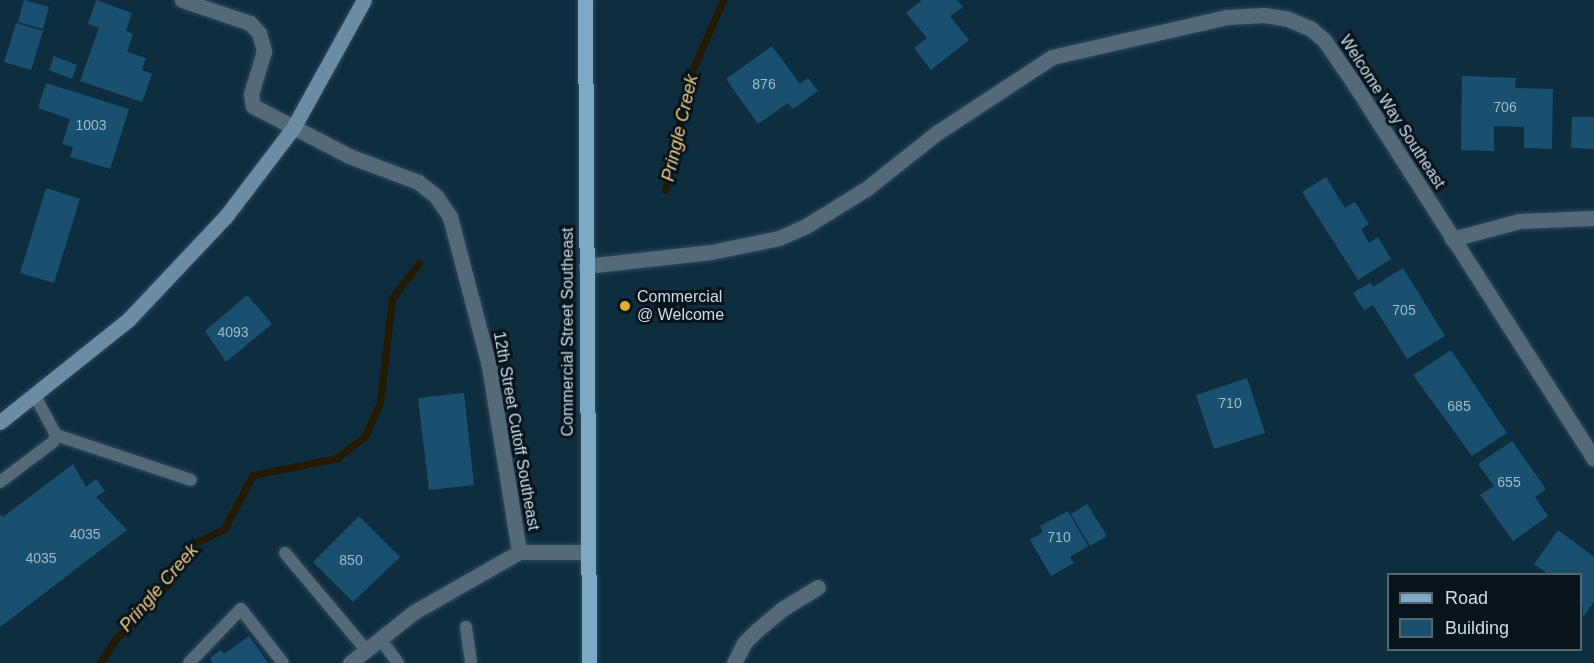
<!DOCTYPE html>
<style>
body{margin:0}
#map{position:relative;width:1594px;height:663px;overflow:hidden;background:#0e2d3f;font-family:Arial,sans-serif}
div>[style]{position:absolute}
.stream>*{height:7px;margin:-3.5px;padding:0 3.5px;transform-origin:3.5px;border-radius:3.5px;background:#251900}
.building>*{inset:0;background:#1a506f}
.roads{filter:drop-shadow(0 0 2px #2d495a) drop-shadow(0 0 2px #2d495a)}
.lane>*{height:12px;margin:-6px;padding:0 6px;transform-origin:6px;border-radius:6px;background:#546a78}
.street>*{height:15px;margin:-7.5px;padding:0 7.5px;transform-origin:7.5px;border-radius:7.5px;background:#546a78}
.secondary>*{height:15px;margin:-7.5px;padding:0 7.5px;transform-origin:7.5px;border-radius:7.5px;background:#6b8da4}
.primary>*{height:15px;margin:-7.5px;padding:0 7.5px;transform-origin:7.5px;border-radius:7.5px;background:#7ca9c6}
.dots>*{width:16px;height:16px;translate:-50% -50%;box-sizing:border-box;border:3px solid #08141c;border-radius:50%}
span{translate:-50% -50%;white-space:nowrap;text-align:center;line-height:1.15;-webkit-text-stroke:6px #08141c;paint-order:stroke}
.number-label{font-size:14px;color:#a0baca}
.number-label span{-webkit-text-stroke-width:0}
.street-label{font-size:16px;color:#cddee9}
.poi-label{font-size:16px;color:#cddee9}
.left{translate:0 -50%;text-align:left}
.water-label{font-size:18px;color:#f2cb7e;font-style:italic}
.legend{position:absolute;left:1387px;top:573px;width:195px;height:78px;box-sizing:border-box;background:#08141c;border:2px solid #57656e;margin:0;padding:8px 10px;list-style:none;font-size:18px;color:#cddee9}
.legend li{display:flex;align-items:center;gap:12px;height:30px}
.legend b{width:30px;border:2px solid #57656e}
</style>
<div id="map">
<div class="stream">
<div style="left:665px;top:190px;width:115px;rotate:-77.9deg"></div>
<div style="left:689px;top:78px;width:85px;rotate:-66.4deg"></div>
<div style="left:100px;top:663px;width:27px;rotate:-57deg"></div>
<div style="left:115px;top:640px;width:76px;rotate:-46.6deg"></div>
<div style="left:167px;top:585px;width:49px;rotate:-57.6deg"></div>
<div style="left:193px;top:544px;width:34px;rotate:-26deg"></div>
<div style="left:224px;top:529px;width:61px;rotate:-61.8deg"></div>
<div style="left:253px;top:475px;width:86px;rotate:-11.4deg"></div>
<div style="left:337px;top:458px;width:36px;rotate:-38deg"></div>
<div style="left:365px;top:436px;width:37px;rotate:-66deg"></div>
<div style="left:380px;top:402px;width:105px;rotate:-83.4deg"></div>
<div style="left:392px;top:298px;width:44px;rotate:-52.4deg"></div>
</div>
<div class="building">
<div style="clip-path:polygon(24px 0,49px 7px,43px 29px,18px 22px)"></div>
<div style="clip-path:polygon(96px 0,132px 13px,126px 31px,133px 34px,127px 52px,146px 58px,142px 70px,152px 74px,142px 102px,80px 81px,99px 28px,88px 24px)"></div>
<div style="clip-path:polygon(922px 0,957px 0,963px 7px,950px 16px,969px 40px,931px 70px,914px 48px,927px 38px,906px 13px)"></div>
<div style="clip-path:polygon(16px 23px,43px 31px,31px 70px,4px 62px)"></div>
<div style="clip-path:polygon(772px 46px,800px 84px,808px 78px,818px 91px,793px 109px,788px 103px,758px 124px,726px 79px)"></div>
<div style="clip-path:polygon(54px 56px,77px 65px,72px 79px,49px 70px)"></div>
<div style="clip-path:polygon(1462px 76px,1516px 78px,1515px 88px,1553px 89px,1552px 149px,1524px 148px,1524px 127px,1494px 126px,1494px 151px,1461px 150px)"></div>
<div style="clip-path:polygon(46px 83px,129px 109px,110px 169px,70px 157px,73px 147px,62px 144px,70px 119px,38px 108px)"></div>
<div style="clip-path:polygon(1572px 117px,1594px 117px,1594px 149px,1571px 148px)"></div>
<div style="clip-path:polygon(1326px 177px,1345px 208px,1355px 202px,1369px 224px,1361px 229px,1369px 243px,1378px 237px,1391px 259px,1358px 280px,1302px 192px)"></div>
<div style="clip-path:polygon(46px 188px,80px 199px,54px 283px,20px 273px)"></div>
<div style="clip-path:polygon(1403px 268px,1445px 336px,1407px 359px,1373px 305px,1364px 310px,1353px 293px,1370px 283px,1373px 287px)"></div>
<div style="clip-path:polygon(247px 295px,272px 324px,226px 362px,205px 331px)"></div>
<div style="clip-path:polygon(1451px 350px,1507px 433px,1472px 456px,1413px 375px)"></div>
<div style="clip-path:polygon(1247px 378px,1265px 433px,1214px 449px,1196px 395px)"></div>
<div style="clip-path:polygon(464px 393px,474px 485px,429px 490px,418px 398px)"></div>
<div style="clip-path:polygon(1512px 441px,1546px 489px,1535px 497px,1548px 516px,1513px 541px,1480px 495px,1494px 486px,1478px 464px)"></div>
<div style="clip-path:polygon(73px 464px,86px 487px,96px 479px,105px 491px,96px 497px,127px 530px,0 627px,0 514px,3px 517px)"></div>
<div style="clip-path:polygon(1087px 504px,1107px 536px,1090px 546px,1071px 514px)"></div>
<div style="clip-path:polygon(1068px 511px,1088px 546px,1070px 557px,1074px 563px,1051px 576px,1030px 540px,1043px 532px,1040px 526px)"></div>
<div style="clip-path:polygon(359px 516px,400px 557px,353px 602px,313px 562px)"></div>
<div style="clip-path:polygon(1558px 530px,1594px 557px,1594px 602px,1583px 617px,1580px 574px,1548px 574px,1534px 564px)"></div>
<div style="clip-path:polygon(249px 636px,268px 663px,213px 663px,210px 658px,221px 650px,224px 654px)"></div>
</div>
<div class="roads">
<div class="lane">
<div style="left:56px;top:435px;width:142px;rotate:18.4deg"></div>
<div style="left:0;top:482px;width:66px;rotate:-37deg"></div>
<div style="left:53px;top:442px;width:8px;rotate:-67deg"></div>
<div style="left:56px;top:435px;width:44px;rotate:-118.3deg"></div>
<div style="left:285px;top:553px;width:126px;rotate:50.1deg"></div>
<div style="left:466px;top:627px;width:36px;rotate:82deg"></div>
<div style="left:380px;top:639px;width:30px;rotate:53deg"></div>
<div style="left:189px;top:663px;width:75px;rotate:-46.1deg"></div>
<div style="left:241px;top:609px;width:68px;rotate:52.1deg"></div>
</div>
<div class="street">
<div style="left:182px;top:0;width:72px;rotate:18.7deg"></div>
<div style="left:250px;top:23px;width:13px;rotate:48deg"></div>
<div style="left:259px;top:33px;width:19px;rotate:74deg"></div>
<div style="left:264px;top:51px;width:45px;rotate:106.8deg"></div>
<div style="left:251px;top:94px;width:12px;rotate:81deg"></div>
<div style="left:253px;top:106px;width:108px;rotate:27.5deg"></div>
<div style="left:349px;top:156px;width:74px;rotate:20.6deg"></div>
<div style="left:418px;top:182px;width:23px;rotate:38deg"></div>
<div style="left:436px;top:196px;width:25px;rotate:56deg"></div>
<div style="left:450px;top:217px;width:154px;rotate:75.3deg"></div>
<div style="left:489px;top:366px;width:188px;rotate:80.8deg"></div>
<div style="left:1452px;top:239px;width:69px;rotate:-15deg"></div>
<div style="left:1519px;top:221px;width:75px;rotate:-2.3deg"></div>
<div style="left:586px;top:266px;width:126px;rotate:-6.4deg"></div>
<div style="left:711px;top:252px;width:69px;rotate:-11.6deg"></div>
<div style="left:779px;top:238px;width:30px;rotate:-24deg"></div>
<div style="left:806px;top:226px;width:70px;rotate:-31.7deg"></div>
<div style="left:866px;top:189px;width:92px;rotate:-38.4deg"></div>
<div style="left:938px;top:132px;width:136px;rotate:-33.3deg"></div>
<div style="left:1052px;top:57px;width:180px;rotate:-12.9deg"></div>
<div style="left:1227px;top:17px;width:37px;rotate:-3deg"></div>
<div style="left:1264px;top:15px;width:24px;rotate:9deg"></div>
<div style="left:1288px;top:19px;width:25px;rotate:23deg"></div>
<div style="left:1311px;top:29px;width:17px;rotate:40deg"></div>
<div style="left:1324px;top:40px;width:51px;rotate:55.4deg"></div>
<div style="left:1353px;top:82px;width:447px;rotate:57.4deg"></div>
<div style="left:350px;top:663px;width:82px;rotate:-38.6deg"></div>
<div style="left:414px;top:612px;width:121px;rotate:-29.7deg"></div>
<div style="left:519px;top:552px;width:69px"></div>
<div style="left:734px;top:663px;width:22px;rotate:-63deg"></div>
<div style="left:744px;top:643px;width:17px;rotate:-45deg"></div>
<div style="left:756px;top:631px;width:34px;rotate:-40deg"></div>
<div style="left:782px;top:609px;width:42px;rotate:-31.4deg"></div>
</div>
<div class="secondary">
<div style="left:0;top:422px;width:165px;rotate:-38.6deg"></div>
<div style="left:129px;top:319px;width:141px;rotate:-46.7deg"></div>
<div style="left:226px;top:216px;width:111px;rotate:-52.7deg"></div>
<div style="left:293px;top:128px;width:146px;rotate:-61deg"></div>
</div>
<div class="primary">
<div style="left:585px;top:0;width:663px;rotate:89.65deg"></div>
</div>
</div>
<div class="dots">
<div style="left:625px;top:306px;background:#e4ae35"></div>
</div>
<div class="number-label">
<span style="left:764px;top:84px">876</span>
<span style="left:1505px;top:107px">706</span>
<span style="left:91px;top:125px">1003</span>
<span style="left:1404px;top:310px">705</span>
<span style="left:233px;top:332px">4093</span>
<span style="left:1230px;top:403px">710</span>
<span style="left:1459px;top:406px">685</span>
<span style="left:1509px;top:482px">655</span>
<span style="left:85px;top:534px">4035</span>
<span style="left:1059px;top:537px">710</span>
<span style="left:41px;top:558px">4035</span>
<span style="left:351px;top:560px">850</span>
</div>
<div class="street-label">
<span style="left:1392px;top:112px;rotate:57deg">Welcome Way Southeast</span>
<span style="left:568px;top:332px;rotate:-90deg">Commercial Street Southeast</span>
<span style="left:516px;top:431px;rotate:80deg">12th Street Cutoff Southeast</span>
</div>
<div class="poi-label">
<span class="left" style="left:637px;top:306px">Commercial<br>@ Welcome</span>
</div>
<div class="water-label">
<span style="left:680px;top:128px;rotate:-77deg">Pringle Creek</span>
<span style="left:159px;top:588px;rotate:-49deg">Pringle Creek</span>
</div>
<ul class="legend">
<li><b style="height:8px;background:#7ca9c6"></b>Road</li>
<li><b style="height:16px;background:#1a506f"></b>Building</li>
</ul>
</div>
